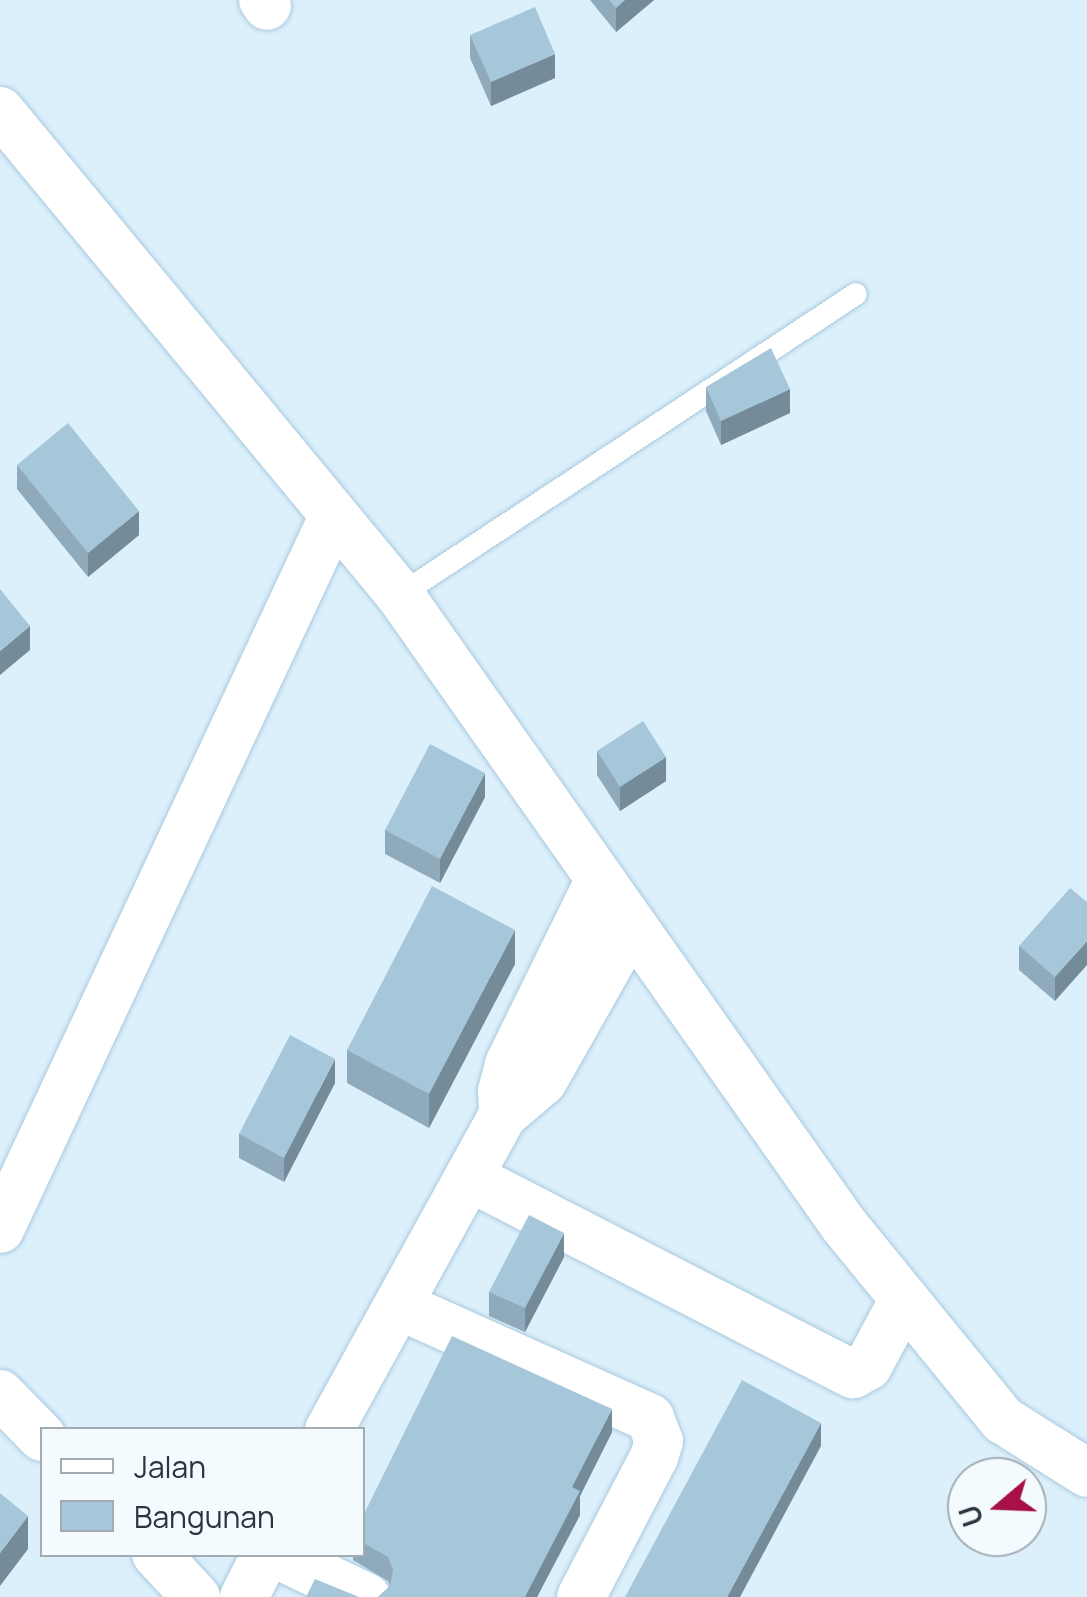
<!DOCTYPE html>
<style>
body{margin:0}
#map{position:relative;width:1087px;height:1597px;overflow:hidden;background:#dcf0fc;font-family:Manrope,sans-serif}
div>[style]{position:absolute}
.roads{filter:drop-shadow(0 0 2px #a9c9dd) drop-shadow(0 0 2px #a9c9dd)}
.lane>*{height:22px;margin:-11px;padding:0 11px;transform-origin:11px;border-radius:11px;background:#fff}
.street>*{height:48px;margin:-24px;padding:0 24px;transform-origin:24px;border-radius:24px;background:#fff}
.wall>*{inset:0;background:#8faabb}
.shaded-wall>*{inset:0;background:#748b99}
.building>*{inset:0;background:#a6c6da}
span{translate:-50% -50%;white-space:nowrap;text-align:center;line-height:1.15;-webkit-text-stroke:8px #f4fbff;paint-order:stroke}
.legend{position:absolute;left:40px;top:1427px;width:325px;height:130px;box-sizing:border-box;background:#f4fbff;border:2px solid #a3acb2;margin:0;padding:12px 18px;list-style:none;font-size:30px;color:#29363e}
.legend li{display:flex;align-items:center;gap:20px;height:50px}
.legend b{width:50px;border:2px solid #a3acb2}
.north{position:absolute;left:947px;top:1457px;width:100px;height:100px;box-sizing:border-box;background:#f4fbff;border:2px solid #a3acb2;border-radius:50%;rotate:251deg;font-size:28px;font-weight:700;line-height:40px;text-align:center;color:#29363e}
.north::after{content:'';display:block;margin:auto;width:35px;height:45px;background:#a71145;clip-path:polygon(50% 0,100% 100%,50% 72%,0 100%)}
</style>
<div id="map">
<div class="roads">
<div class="lane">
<div style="left:400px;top:595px;width:546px;rotate:-33.43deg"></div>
</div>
<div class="street">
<div style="left:263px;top:0;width:7px;rotate:56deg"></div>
<div style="left:0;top:111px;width:628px;rotate:50.43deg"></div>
<div style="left:400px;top:595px;width:769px;rotate:54.84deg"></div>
<div style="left:843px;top:1224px;width:253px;rotate:50.8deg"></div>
<div style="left:1003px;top:1420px;width:99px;rotate:32.2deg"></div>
<div style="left:503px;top:1115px;width:24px;rotate:-92deg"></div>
<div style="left:502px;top:1091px;width:28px;rotate:-75deg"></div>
<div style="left:509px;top:1064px;width:206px;rotate:-63.8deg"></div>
<div style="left:469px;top:1177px;width:432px;rotate:27.2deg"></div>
<div style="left:853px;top:1374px;width:17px;rotate:-28deg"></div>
<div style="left:868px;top:1366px;width:76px;rotate:-61.8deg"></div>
<div style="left:0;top:1229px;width:788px;rotate:-64.93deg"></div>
<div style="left:400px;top:1306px;width:274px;rotate:24.1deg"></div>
<div style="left:650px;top:1418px;width:25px;rotate:69deg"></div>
<div style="left:659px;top:1441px;width:17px;rotate:107deg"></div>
<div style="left:654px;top:1457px;width:158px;rotate:117.5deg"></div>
<div style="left:0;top:1394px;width:60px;rotate:45.7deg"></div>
<div style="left:329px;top:1430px;width:360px;rotate:-61.1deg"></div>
<div style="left:503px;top:1115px;width:52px;rotate:-40.4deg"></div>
<div style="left:543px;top:1081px;width:180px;rotate:-60.5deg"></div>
<div style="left:156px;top:1554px;width:59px;rotate:47.1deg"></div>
<div style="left:276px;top:1554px;width:100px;rotate:25.5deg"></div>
<div style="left:244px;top:1597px;width:48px;rotate:-62.9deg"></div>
</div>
</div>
<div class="wall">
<div style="clip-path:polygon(590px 0,654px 0,616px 32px)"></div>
<div style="clip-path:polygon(470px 35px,555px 78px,491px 106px,470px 58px)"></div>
<div style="clip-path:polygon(706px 387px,790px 413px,721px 445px,706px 411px)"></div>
<div style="clip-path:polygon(17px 465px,139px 535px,88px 577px,17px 489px)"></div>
<div style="clip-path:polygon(597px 751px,666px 781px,620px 811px,597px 775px)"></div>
<div style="clip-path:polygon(485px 797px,440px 883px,385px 854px,385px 830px)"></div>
<div style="clip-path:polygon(1087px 902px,1055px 1001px,1019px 970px,1019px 946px)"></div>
<div style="clip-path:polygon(515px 964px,429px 1128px,347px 1083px,347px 1050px)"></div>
<div style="clip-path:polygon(335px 1083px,284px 1182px,239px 1158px,239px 1134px)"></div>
<div style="clip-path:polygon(564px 1257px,525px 1332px,489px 1316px,489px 1292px)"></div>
<div style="clip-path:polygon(612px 1432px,580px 1496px,580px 1515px,537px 1597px,378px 1597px,390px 1586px,388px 1581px,353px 1560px,353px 1554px,362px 1554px,362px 1518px)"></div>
</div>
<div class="shaded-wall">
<div style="clip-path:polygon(625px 0,654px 0,616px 32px,616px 8px)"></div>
<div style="clip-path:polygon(555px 54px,555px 78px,491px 106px,491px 82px)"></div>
<div style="clip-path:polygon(790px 389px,790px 413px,721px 445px,721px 421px)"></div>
<div style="clip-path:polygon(139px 511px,139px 535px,88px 577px,88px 553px)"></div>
<div style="clip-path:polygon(30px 626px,30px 650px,0 675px,0 651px)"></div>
<div style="clip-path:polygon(666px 757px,666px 781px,620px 811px,620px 787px)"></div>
<div style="clip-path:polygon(485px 773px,485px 797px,440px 883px,440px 859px)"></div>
<div style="clip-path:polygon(515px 930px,515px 964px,429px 1128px,429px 1094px)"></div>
<div style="clip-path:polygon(1087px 941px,1087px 965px,1055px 1001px,1055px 977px)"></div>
<div style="clip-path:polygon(335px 1059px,335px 1083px,284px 1182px,284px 1158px)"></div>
<div style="clip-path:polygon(564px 1233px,564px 1257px,525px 1332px,525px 1308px)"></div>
<div style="clip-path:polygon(612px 1409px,612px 1432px,580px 1496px,580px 1515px,537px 1597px,525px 1597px,572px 1487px)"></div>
<div style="clip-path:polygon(821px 1423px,821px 1446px,740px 1597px,727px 1597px)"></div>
<div style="clip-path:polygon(28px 1516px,28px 1549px,0 1586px,0 1553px)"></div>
</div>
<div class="building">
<div style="clip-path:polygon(609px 0,625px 0,616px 8px)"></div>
<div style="clip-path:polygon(535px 7px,555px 54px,491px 82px,470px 35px)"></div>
<div style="clip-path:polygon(771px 348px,790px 389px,721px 421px,706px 387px)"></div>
<div style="clip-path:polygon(68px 423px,139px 511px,88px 553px,17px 465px)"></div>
<div style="clip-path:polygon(0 589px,30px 626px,0 651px)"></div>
<div style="clip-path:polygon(643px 721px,666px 757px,620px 787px,597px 751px)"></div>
<div style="clip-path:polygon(430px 744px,485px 773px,440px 859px,385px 830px)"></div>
<div style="clip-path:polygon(432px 886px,515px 930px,429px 1094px,347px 1050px)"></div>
<div style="clip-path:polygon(1070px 888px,1087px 902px,1087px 941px,1055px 977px,1019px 946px)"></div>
<div style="clip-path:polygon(290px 1035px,335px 1059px,284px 1158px,239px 1134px)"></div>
<div style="clip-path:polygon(529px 1215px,564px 1233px,525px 1308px,489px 1292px)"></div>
<div style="clip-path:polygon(452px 1336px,612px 1409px,572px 1487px,580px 1491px,525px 1597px,378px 1597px,390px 1586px,393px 1570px,388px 1557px,362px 1542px,362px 1518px)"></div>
<div style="clip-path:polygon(742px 1380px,821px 1423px,727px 1597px,625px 1597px)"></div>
<div style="clip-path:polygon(0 1493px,28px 1516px,0 1553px)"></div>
<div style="clip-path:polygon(315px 1579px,359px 1597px,306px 1597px)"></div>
</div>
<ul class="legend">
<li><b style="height:12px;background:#fff"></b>Jalan</li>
<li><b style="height:28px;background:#a6c6da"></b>Bangunan</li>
</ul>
<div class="north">U</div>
</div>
